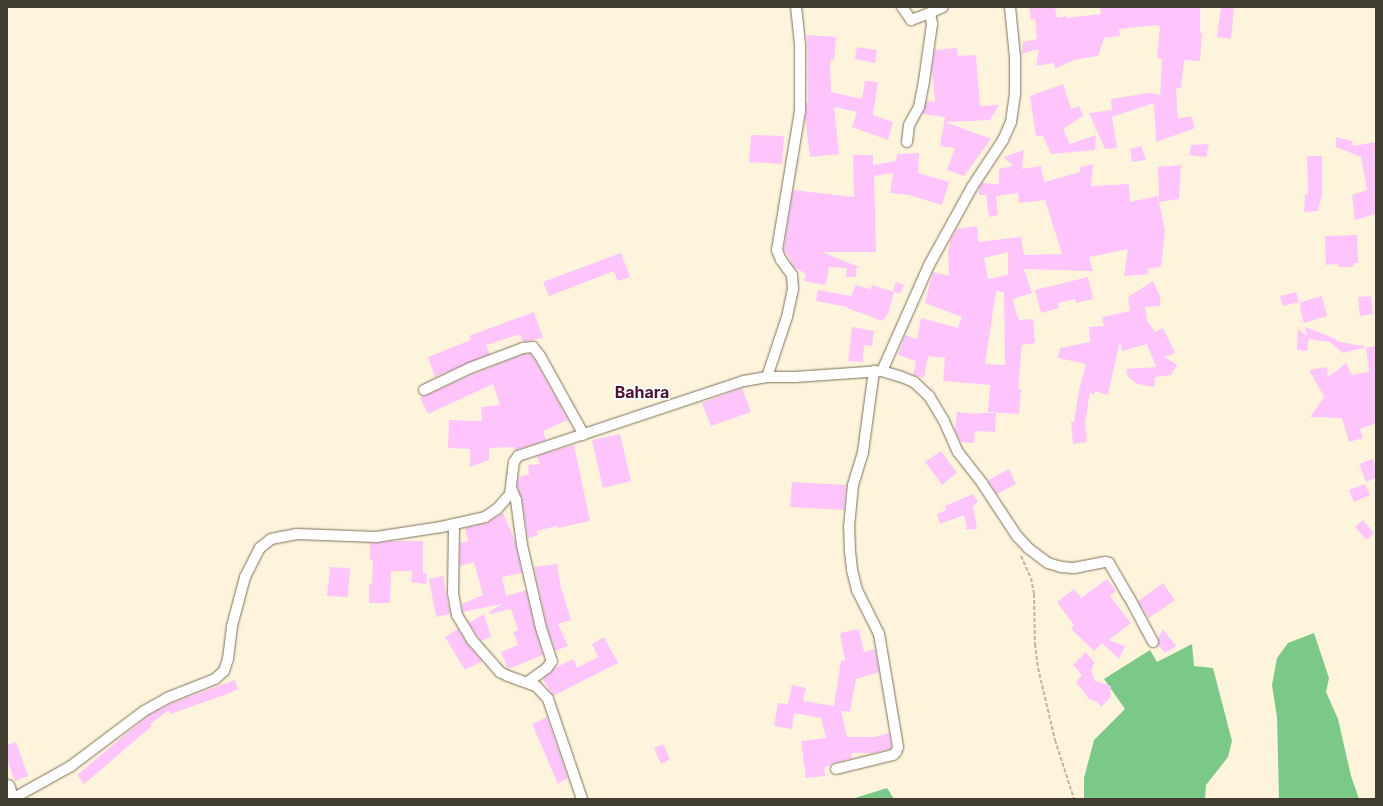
<!DOCTYPE html>
<style>
body{margin:0}
#map{position:relative;width:1383px;height:806px;overflow:hidden;background:#fef4dc;font-family:Inter,sans-serif}
div>[style]{position:absolute}
.forest>*{inset:0;background:#7ac989}
.building>*{inset:0;background:#fec5fd}
.path>*{height:2px;margin-top:-1px;transform-origin:0;background:repeating-linear-gradient(90deg,#bfb7a3 0 4px,transparent 0 6px)}
.roads{filter:drop-shadow(0 0 1px #7d7157) drop-shadow(0 0 1px #7d7157)}
.minor>*{height:10px;margin:-5px;padding:0 5px;transform-origin:5px;border-radius:5px;background:#fff}
.secondary>*{height:15px;margin:-7.5px;padding:0 7.5px;transform-origin:7.5px;border-radius:7.5px;background:#fff}
span{translate:-50% -50%;white-space:nowrap;text-align:center;line-height:1.15;-webkit-text-stroke:3.5px #fff;paint-order:stroke}
.quarter-label{font-size:16px;color:#4e1033;font-weight:700}
.frame{position:absolute;inset:0;border:8px solid #413c30;pointer-events:none}
</style>
<div id="map">
<div class="forest">
<div style="clip-path:polygon(1314px 633px,1329px 678px,1326px 692px,1338px 719px,1351px 776px,1359px 799px,1279px 799px,1277px 717px,1272px 685px,1277px 658px,1288px 643px)"></div>
<div style="clip-path:polygon(1192px 644px,1194px 666px,1213px 668px,1232px 741px,1228px 757px,1206px 785px,1205px 799px,1084px 799px,1084px 778px,1094px 740px,1125px 709px,1104px 679px,1150px 650px,1157px 662px)"></div>
<div style="clip-path:polygon(887px 788px,894px 799px,852px 799px)"></div>
</div>
<div class="building">
<div style="clip-path:polygon(1029px 7px,1055px 7px,1057px 18px,1066px 16px,1066px 18px,1101px 14px,1100px 7px,1200px 7px,1200px 33px,1202px 33px,1200px 61px,1184px 60px,1181px 88px,1176px 88px,1178px 119px,1191px 116px,1195px 128px,1156px 142px,1154px 103px,1112px 117px,1117px 148px,1105px 149px,1089px 113px,1111px 110px,1112px 115px,1111px 99px,1149px 93px,1160px 95px,1162px 59px,1157px 58px,1160px 27px,1158px 25px,1119px 29px,1120px 36px,1104px 38px,1098px 56px,1074px 60px,1055px 69px,1054px 63px,1036px 66px,1039px 49px,1022px 54px,1023px 42px,1037px 39px,1035px 19px,1031px 20px)"></div>
<div style="clip-path:polygon(1221px 7px,1234px 7px,1231px 39px,1217px 37px)"></div>
<div style="clip-path:polygon(807px 35px,836px 37px,834px 60px,830px 60px,831px 92px,862px 99px,865px 81px,878px 82px,873px 115px,893px 122px,888px 140px,852px 127px,857px 112px,834px 107px,839px 154px,810px 157px,805px 118px,806px 103px,808px 103px)"></div>
<div style="clip-path:polygon(857px 47px,877px 50px,875px 63px,855px 59px)"></div>
<div style="clip-path:polygon(957px 48px,958px 56px,976px 55px,980px 106px,999px 105px,990px 120px,945px 122px,991px 139px,964px 176px,947px 170px,955px 148px,940px 146px,945px 117px,922px 114px,927px 101px,935px 102px,932px 69px,935px 50px)"></div>
<div style="clip-path:polygon(1063px 84px,1071px 109px,1079px 106px,1083px 116px,1063px 129px,1070px 144px,1096px 135px,1095px 150px,1051px 154px,1043px 136px,1036px 136px,1030px 96px)"></div>
<div style="clip-path:polygon(751px 135px,784px 136px,782px 164px,749px 162px)"></div>
<div style="clip-path:polygon(1336px 137px,1352px 141px,1353px 146px,1376px 142px,1376px 214px,1355px 220px,1352px 195px,1367px 190px,1361px 157px,1336px 147px)"></div>
<div style="clip-path:polygon(1209px 144px,1206px 157px,1189px 155px,1191px 145px)"></div>
<div style="clip-path:polygon(1141px 146px,1146px 160px,1132px 162px,1130px 149px)"></div>
<div style="clip-path:polygon(evenodd,1024px 150px,1022px 169px,1041px 166px,1044px 182px,1080px 172px,1080px 167px,1093px 164px,1091px 186px,1129px 184px,1130px 202px,1158px 196px,1159px 200px,1158px 167px,1181px 165px,1179px 199px,1159px 202px,1165px 231px,1161px 267px,1147px 269px,1149px 274px,1124px 276px,1128px 249px,1089px 257px,1093px 271px,1024px 269px,1032px 293px,1013px 299px,1017px 317px,1019px 317px,1019px 320px,1033px 319px,1035px 343px,1022px 345px,1018px 389px,1021px 389px,1019px 414px,988px 412px,990px 385px,943px 381px,945px 358px,928px 356px,924px 378px,913px 375px,916px 361px,898px 355px,905px 335px,917px 339px,921px 318px,958px 328px,962px 317px,925px 303px,933px 272px,949px 276px,948px 252px,951px 239px,957px 229px,977px 226px,979px 242px,1021px 237px,1024px 255px,1062px 254px,1045px 200px,1019px 203px,1018px 193px,996px 196px,998px 215px,989px 217px,986px 195px,979px 195px,979px 188px,982px 183px,999px 184px,999px 169px,1013px 166px,1004px 157px,1024px 150px,1008px 252px,1008px 275px,988px 279px,984px 258px,1008px 252px,1024px 150px,996px 291px,1004px 292px,1005px 365px,985px 364px,996px 291px)"></div>
<div style="clip-path:polygon(919px 153px,918px 173px,949px 182px,942px 205px,909px 195px,890px 193px,893px 173px,874px 176px,876px 252px,822px 252px,861px 268px,856px 268px,856px 277px,846px 277px,847px 268px,829px 267px,826px 285px,804px 281px,806px 274px,794px 267px,784px 249px,793px 190px,854px 197px,853px 155px,873px 155px,873px 165px,896px 161px,897px 154px)"></div>
<div style="clip-path:polygon(1307px 156px,1322px 156px,1322px 194px,1318px 211px,1304px 212px,1305px 194px,1308px 194px)"></div>
<div style="clip-path:polygon(1357px 235px,1358px 263px,1354px 263px,1353px 267px,1339px 267px,1337px 264px,1326px 265px,1325px 236px)"></div>
<div style="clip-path:polygon(621px 253px,630px 277px,618px 281px,614px 271px,549px 296px,543px 282px)"></div>
<div style="clip-path:polygon(1088px 277px,1093px 299px,1076px 303px,1075px 299px,1058px 303px,1059px 308px,1041px 313px,1035px 290px)"></div>
<div style="clip-path:polygon(1153px 281px,1160px 296px,1160px 306px,1145px 307px,1147px 320px,1155px 332px,1163px 328px,1175px 353px,1165px 357px,1177px 365px,1171px 375px,1155px 377px,1154px 387px,1137px 384px,1128px 377px,1126px 369px,1156px 367px,1147px 344px,1122px 351px,1120px 341px,1108px 395px,1095px 391px,1094px 395px,1090px 392px,1085px 423px,1087px 442px,1073px 444px,1071px 422px,1074px 422px,1079px 390px,1086px 364px,1058px 358px,1060px 348px,1090px 342px,1089px 327px,1104px 326px,1102px 317px,1130px 311px,1128px 297px)"></div>
<div style="clip-path:polygon(896px 282px,904px 285px,900px 294px,893px 291px)"></div>
<div style="clip-path:polygon(856px 285px,871px 290px,872px 285px,894px 292px,888px 314px,883px 321px,847px 308px,848px 307px,816px 301px,818px 290px,851px 296px)"></div>
<div style="clip-path:polygon(1296px 292px,1299px 302px,1283px 306px,1280px 296px)"></div>
<div style="clip-path:polygon(1322px 296px,1327px 316px,1304px 323px,1300px 309px,1301px 302px)"></div>
<div style="clip-path:polygon(1371px 296px,1373px 314px,1360px 316px,1358px 297px)"></div>
<div style="clip-path:polygon(534px 312px,543px 338px,523px 342px,520px 334px,486px 345px,490px 354px,435px 377px,428px 357px,471px 340px,469px 336px)"></div>
<div style="clip-path:polygon(852px 327px,874px 331px,872px 346px,864px 345px,863px 362px,848px 361px)"></div>
<div style="clip-path:polygon(1305px 327px,1336px 339px,1336px 341px,1367px 347px,1343px 353px,1330px 342px,1309px 339px,1307px 351px,1297px 350px,1298px 329px,1307px 336px)"></div>
<div style="clip-path:polygon(1376px 346px,1376px 423px,1360px 429px,1363px 438px,1349px 442px,1342px 418px,1310px 417px,1324px 397px,1309px 370px,1327px 367px,1328px 377px,1346px 363px,1352px 375px,1369px 372px,1366px 348px)"></div>
<div style="clip-path:polygon(524px 354px,530px 354px,535px 360px,568px 420px,543px 431px,546px 440px,515px 450px,514px 447px,489px 448px,489px 460px,470px 467px,470px 449px,448px 448px,449px 420px,482px 421px,481px 407px,500px 405px,493px 384px,428px 414px,420px 398px,473px 374px)"></div>
<div style="clip-path:polygon(742px 388px,751px 412px,711px 426px,702px 403px)"></div>
<div style="clip-path:polygon(957px 412px,977px 414px,977px 413px,996px 413px,995px 432px,975px 431px,974px 443px,961px 442px,955px 430px)"></div>
<div style="clip-path:polygon(620px 434px,631px 481px,603px 488px,592px 440px)"></div>
<div style="clip-path:polygon(574px 445px,590px 521px,558px 528px,557px 526px,536px 531px,538px 535px,528px 538px,522px 499px,517px 487px,519px 477px,529px 474px,528px 465px,540px 464px,537px 456px)"></div>
<div style="clip-path:polygon(941px 451px,957px 473px,942px 485px,925px 462px)"></div>
<div style="clip-path:polygon(1373px 459px,1376px 468px,1376px 478px,1366px 482px,1359px 464px)"></div>
<div style="clip-path:polygon(1009px 469px,1016px 484px,997px 494px,988px 480px)"></div>
<div style="clip-path:polygon(792px 482px,846px 485px,844px 510px,790px 507px)"></div>
<div style="clip-path:polygon(1365px 484px,1370px 495px,1354px 502px,1349px 490px)"></div>
<div style="clip-path:polygon(973px 494px,978px 502px,973px 506px,977px 529px,967px 530px,964px 515px,940px 524px,937px 514px,946px 510px,945px 506px)"></div>
<div style="clip-path:polygon(503px 513px,515px 541px,522px 573px,502px 577px,506px 596px,526px 590px,535px 629px,543px 655px,508px 669px,501px 652px,518px 645px,513px 632px,518px 630px,511px 609px,490px 614px,489px 612px,502px 604px,463px 612px,462px 604px,483px 595px,474px 562px,460px 566px,460px 543px,468px 541px,465px 528px,487px 523px)"></div>
<div style="clip-path:polygon(1363px 520px,1374px 533px,1366px 540px,1355px 527px)"></div>
<div style="clip-path:polygon(396px 541px,423px 541px,423px 573px,427px 573px,426px 584px,411px 582px,412px 571px,391px 571px,390px 603px,369px 603px,369px 584px,372px 584px,373px 560px,370px 560px,370px 543px)"></div>
<div style="clip-path:polygon(557px 564px,561px 588px,571px 620px,558px 624px,568px 646px,555px 651px,547px 626px,534px 567px)"></div>
<div style="clip-path:polygon(330px 567px,350px 568px,348px 597px,327px 596px)"></div>
<div style="clip-path:polygon(443px 576px,450px 614px,436px 617px,429px 579px)"></div>
<div style="clip-path:polygon(1107px 579px,1116px 591px,1110px 596px,1131px 623px,1109px 640px,1125px 646px,1119px 659px,1102px 643px,1094px 651px,1071px 629px,1074px 625px,1057px 602px,1074px 589px,1081px 598px)"></div>
<div style="clip-path:polygon(1163px 583px,1175px 600px,1149px 618px,1138px 601px)"></div>
<div style="clip-path:polygon(484px 614px,491px 637px,481px 641px,469px 623px)"></div>
<div style="clip-path:polygon(458px 629px,467px 644px,482px 661px,465px 670px,445px 637px)"></div>
<div style="clip-path:polygon(859px 629px,864px 652px,875px 649px,879px 672px,856px 679px,850px 712px,841px 711px,847px 737px,875px 737px,889px 733px,891px 746px,890px 749px,873px 753px,851px 753px,852px 758px,834px 763px,824px 768px,825px 776px,806px 778px,801px 741px,826px 738px,821px 718px,794px 713px,792px 729px,774px 726px,778px 703px,788px 704px,792px 685px,806px 688px,803px 701px,834px 706px,841px 660px,845px 661px,840px 633px)"></div>
<div style="clip-path:polygon(1163px 629px,1176px 646px,1165px 653px,1158px 645px,1158px 638px)"></div>
<div style="clip-path:polygon(604px 637px,618px 663px,553px 696px,543px 679px,555px 668px,573px 659px,577px 668px,598px 657px,592px 644px)"></div>
<div style="clip-path:polygon(1086px 652px,1095px 663px,1091px 670px,1095px 681px,1111px 686px,1110px 698px,1101px 707px,1097px 702px,1089px 699px,1076px 682px,1082px 675px,1073px 665px)"></div>
<div style="clip-path:polygon(235px 680px,238px 689px,230px 693px,170px 714px,169px 710px,150px 724px,152px 726px,84px 784px,77px 775px,148px 716px,170px 704px)"></div>
<div style="clip-path:polygon(547px 717px,568px 778px,558px 784px,532px 724px)"></div>
<div style="clip-path:polygon(16px 742px,28px 776px,15px 781px,7px 760px,7px 745px)"></div>
<div style="clip-path:polygon(663px 744px,670px 759px,661px 764px,654px 748px)"></div>
</div>
<div class="path">
<div style="left:1021px;top:556px;width:24px;rotate:66deg"></div>
<div style="left:1031px;top:578px;width:16px;rotate:79deg"></div>
<div style="left:1034px;top:594px;width:50px;rotate:88.9deg"></div>
<div style="left:1035px;top:644px;width:24px;rotate:83deg"></div>
<div style="left:1038px;top:668px;width:74px;rotate:76.7deg"></div>
<div style="left:1055px;top:740px;width:62px;rotate:72.1deg"></div>
</div>
<div class="roads">
<div class="minor">
<div style="left:902px;top:7px;width:16px;rotate:55deg"></div>
<div style="left:911px;top:20px;width:20px;rotate:-20deg"></div>
<div style="left:907px;top:142px;width:17px;rotate:-83deg"></div>
<div style="left:909px;top:125px;width:21px;rotate:-61deg"></div>
<div style="left:919px;top:107px;width:26px;rotate:-79deg"></div>
<div style="left:924px;top:81px;width:58px;rotate:-82deg"></div>
<div style="left:932px;top:24px;width:11px;rotate:-100deg"></div>
<div style="left:930px;top:13px;width:14px;rotate:-25deg"></div>
<div style="left:882px;top:371px;width:21px;rotate:17deg"></div>
<div style="left:902px;top:377px;width:13px;rotate:23deg"></div>
<div style="left:914px;top:382px;width:21px;rotate:43deg"></div>
<div style="left:929px;top:396px;width:29px;rotate:59deg"></div>
<div style="left:944px;top:421px;width:34px;rotate:66deg"></div>
<div style="left:958px;top:452px;width:39px;rotate:52deg"></div>
<div style="left:982px;top:483px;width:64px;rotate:56.6deg"></div>
<div style="left:1017px;top:536px;width:16px;rotate:47deg"></div>
<div style="left:1028px;top:548px;width:25px;rotate:37deg"></div>
<div style="left:1048px;top:563px;width:14px;rotate:17deg"></div>
<div style="left:1061px;top:567px;width:13px;rotate:4deg"></div>
<div style="left:1074px;top:568px;width:32px;rotate:-11deg"></div>
<div style="left:1105px;top:562px;width:4px;rotate:14deg"></div>
<div style="left:1109px;top:563px;width:39px;rotate:60deg"></div>
<div style="left:1129px;top:597px;width:51px;rotate:61.9deg"></div>
<div style="left:767px;top:377px;width:63px;rotate:-71.6deg"></div>
<div style="left:787px;top:317px;width:29px;rotate:-78deg"></div>
<div style="left:793px;top:289px;width:14px;rotate:-94deg"></div>
<div style="left:792px;top:275px;width:19px;rotate:-126deg"></div>
<div style="left:781px;top:260px;width:11px;rotate:-112deg"></div>
<div style="left:777px;top:250px;width:141px;rotate:-80.6deg"></div>
<div style="left:800px;top:111px;width:67px;rotate:-90deg"></div>
<div style="left:800px;top:44px;width:37px;rotate:-96deg"></div>
<div style="left:424px;top:390px;width:51px;rotate:-25.6deg"></div>
<div style="left:470px;top:368px;width:57px;rotate:-20.7deg"></div>
<div style="left:523px;top:348px;width:10px;rotate:-6deg"></div>
<div style="left:533px;top:347px;width:11px;rotate:52deg"></div>
<div style="left:540px;top:356px;width:90px;rotate:60.9deg"></div>
<div style="left:511px;top:488px;width:13px;rotate:67deg"></div>
<div style="left:516px;top:500px;width:45px;rotate:82.4deg"></div>
<div style="left:522px;top:545px;width:85px;rotate:77.1deg"></div>
<div style="left:541px;top:628px;width:35px;rotate:72deg"></div>
<div style="left:552px;top:661px;width:9px;rotate:126deg"></div>
<div style="left:547px;top:668px;width:24px;rotate:144deg"></div>
<div style="left:454px;top:524px;width:69px;rotate:90.8deg"></div>
<div style="left:453px;top:593px;width:22px;rotate:80deg"></div>
<div style="left:457px;top:615px;width:29px;rotate:59deg"></div>
<div style="left:472px;top:640px;width:43px;rotate:48.8deg"></div>
<div style="left:500px;top:672px;width:9px;rotate:27deg"></div>
<div style="left:508px;top:676px;width:30px;rotate:20deg"></div>
<div style="left:536px;top:686px;width:18px;rotate:47deg"></div>
<div style="left:548px;top:699px;width:106px;rotate:71.2deg"></div>
<div style="left:836px;top:769px;width:59px;rotate:-13.8deg"></div>
<div style="left:893px;top:755px;width:4px;rotate:-45deg"></div>
<div style="left:896px;top:752px;width:5px;rotate:-68deg"></div>
<div style="left:898px;top:747px;width:115px;rotate:-99.5deg"></div>
<div style="left:879px;top:634px;width:49px;rotate:-116.6deg"></div>
<div style="left:857px;top:590px;width:21px;rotate:-104deg"></div>
<div style="left:852px;top:570px;width:18px;rotate:-96deg"></div>
<div style="left:850px;top:552px;width:25px;rotate:-92deg"></div>
<div style="left:849px;top:527px;width:42px;rotate:-84.6deg"></div>
<div style="left:853px;top:485px;width:34px;rotate:-73deg"></div>
<div style="left:863px;top:452px;width:82px;rotate:-82.3deg"></div>
<div style="left:12px;top:799px;width:68px;rotate:-29.2deg"></div>
<div style="left:71px;top:766px;width:91px;rotate:-37deg"></div>
<div style="left:144px;top:711px;width:26px;rotate:-29deg"></div>
<div style="left:167px;top:698px;width:52px;rotate:-21.6deg"></div>
<div style="left:215px;top:679px;width:12px;rotate:-42deg"></div>
<div style="left:224px;top:671px;width:13px;rotate:-72deg"></div>
<div style="left:228px;top:659px;width:33px;rotate:-83deg"></div>
<div style="left:232px;top:626px;width:51px;rotate:-75.1deg"></div>
<div style="left:245px;top:577px;width:33px;rotate:-63deg"></div>
<div style="left:260px;top:548px;width:14px;rotate:-39deg"></div>
<div style="left:271px;top:539px;width:25px;rotate:-11deg"></div>
<div style="left:296px;top:534px;width:80px;rotate:2.1deg"></div>
<div style="left:376px;top:537px;width:66px;rotate:-8.7deg"></div>
<div style="left:441px;top:527px;width:45px;rotate:-12.8deg"></div>
<div style="left:485px;top:517px;width:14px;rotate:-34deg"></div>
<div style="left:497px;top:509px;width:20px;rotate:-49deg"></div>
<div style="left:510px;top:494px;width:32px;rotate:-83deg"></div>
<div style="left:514px;top:462px;width:7px;rotate:-56deg"></div>
<div style="left:518px;top:456px;width:238px;rotate:-18.4deg"></div>
<div style="left:744px;top:381px;width:23px;rotate:-10deg"></div>
<div style="left:767px;top:377px;width:28px"></div>
<div style="left:795px;top:377px;width:87px;rotate:-3.9deg"></div>
<div style="left:882px;top:371px;width:116px;rotate:-66.1deg"></div>
<div style="left:929px;top:265px;width:89px;rotate:-61.1deg"></div>
<div style="left:972px;top:187px;width:56px;rotate:-56.6deg"></div>
<div style="left:1003px;top:140px;width:20px;rotate:-66deg"></div>
<div style="left:1011px;top:122px;width:27px;rotate:-82deg"></div>
<div style="left:1015px;top:95px;width:38px;rotate:-90deg"></div>
<div style="left:1015px;top:57px;width:50px;rotate:-95.7deg"></div>
</div>
<div class="secondary">
<div style="left:7px;top:787px;width:12px;rotate:76deg"></div>
</div>
</div>
<div class="quarter-label">
<span style="left:642px;top:392px">Bahara</span>
</div>
<div class="frame"></div>
</div>
